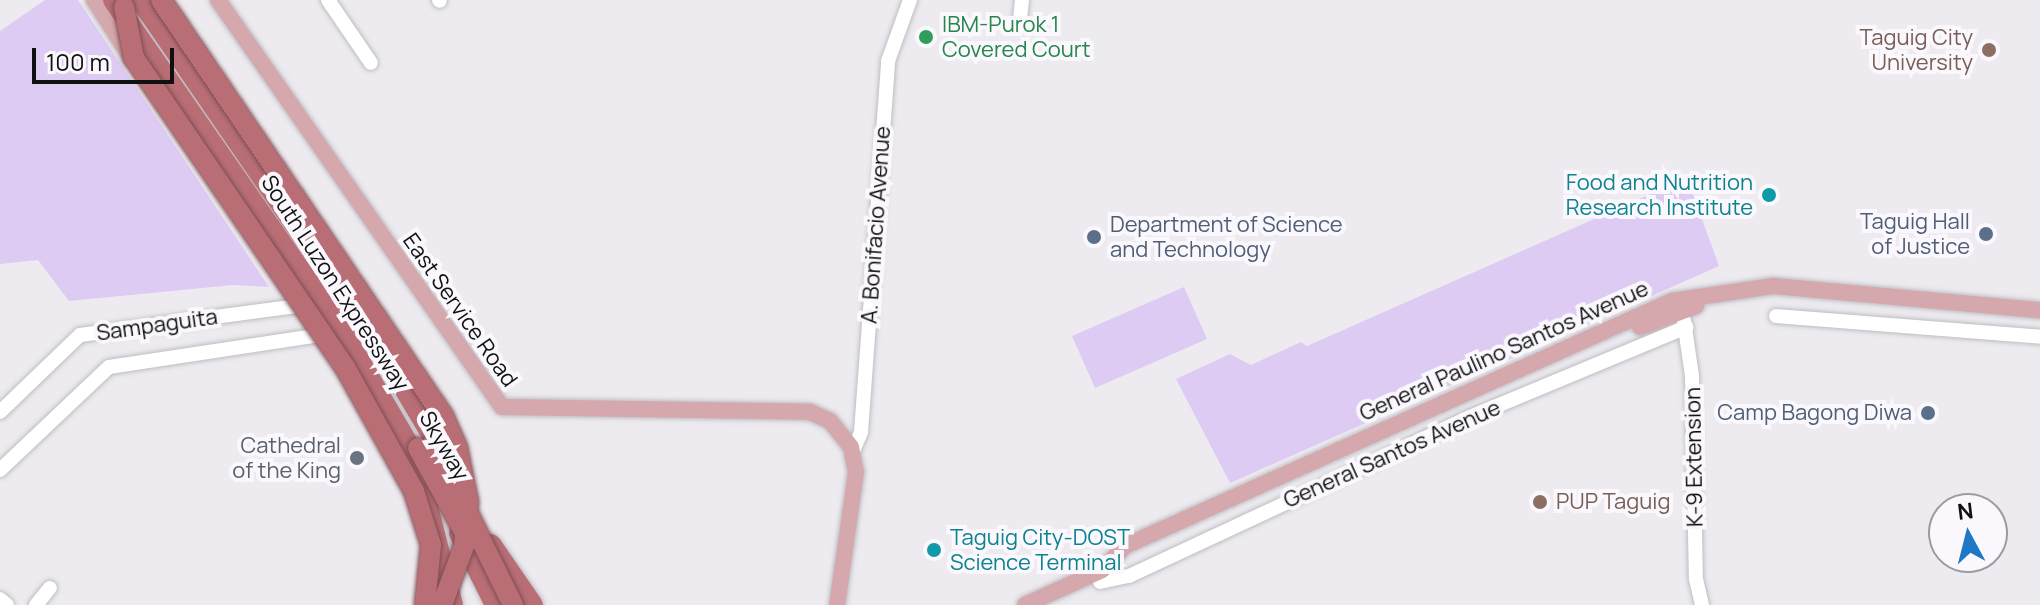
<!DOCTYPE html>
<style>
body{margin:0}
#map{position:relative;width:2040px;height:605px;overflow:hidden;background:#edebef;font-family:Manrope,sans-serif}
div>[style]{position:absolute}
.green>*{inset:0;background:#decbf4}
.roads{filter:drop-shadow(0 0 2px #bfbdc2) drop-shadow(0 0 2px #bfbdc2)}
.minor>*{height:14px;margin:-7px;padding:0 7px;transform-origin:7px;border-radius:7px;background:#fff}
.major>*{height:16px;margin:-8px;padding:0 8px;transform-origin:8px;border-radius:8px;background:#d5a8ad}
.highway>*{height:20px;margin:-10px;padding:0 10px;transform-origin:10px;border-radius:10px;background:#b96e76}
.bridges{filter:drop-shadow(0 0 2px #7e4d53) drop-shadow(0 0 2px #7e4d53)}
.highway-bridge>*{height:20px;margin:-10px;padding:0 10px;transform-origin:10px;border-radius:10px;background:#b96e76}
.dots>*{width:22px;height:22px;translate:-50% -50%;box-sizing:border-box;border:4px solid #faf8fd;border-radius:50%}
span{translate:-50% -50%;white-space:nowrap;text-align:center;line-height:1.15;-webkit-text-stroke:8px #faf8fd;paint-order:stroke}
.leisure-label{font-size:22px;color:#27864d}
.left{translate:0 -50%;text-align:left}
.education-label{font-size:22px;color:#785e54}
.right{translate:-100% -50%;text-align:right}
.culture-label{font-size:22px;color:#0d838f}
.service-label{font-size:22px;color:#4e5e75}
.street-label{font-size:22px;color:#101011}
.worship-label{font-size:22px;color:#5b616d}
.north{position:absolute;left:1928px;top:493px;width:80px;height:80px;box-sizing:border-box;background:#faf8fd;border:2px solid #9c9b9f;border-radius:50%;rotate:353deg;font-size:22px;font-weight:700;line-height:32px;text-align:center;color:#101011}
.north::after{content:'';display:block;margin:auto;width:28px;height:36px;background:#1f78c5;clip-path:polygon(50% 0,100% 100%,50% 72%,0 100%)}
.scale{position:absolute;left:32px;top:48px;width:142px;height:36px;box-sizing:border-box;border:4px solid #101011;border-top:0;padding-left:10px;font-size:24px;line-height:28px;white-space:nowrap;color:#101011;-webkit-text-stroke:6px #faf8fd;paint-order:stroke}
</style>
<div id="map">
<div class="green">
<div style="clip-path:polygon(45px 0,78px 0,269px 287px,233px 285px,69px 301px,38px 260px,0 264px,0 31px)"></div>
<div style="clip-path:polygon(1687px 178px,1719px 266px,1230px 483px,1176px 379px,1230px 354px,1251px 365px,1301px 342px,1307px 346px)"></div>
<div style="clip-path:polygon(1184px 287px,1207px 339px,1095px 388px,1072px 336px)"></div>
</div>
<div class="roads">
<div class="minor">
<div style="left:328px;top:0;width:76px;rotate:55.7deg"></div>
<div style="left:439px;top:0;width:1px;rotate:45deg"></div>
<div style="left:1020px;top:19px;width:19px;rotate:-84deg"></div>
<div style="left:1776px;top:316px;width:265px;rotate:4.5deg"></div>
<div style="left:1684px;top:321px;width:56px;rotate:81.7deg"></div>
<div style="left:1692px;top:376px;width:203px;rotate:88.9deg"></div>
<div style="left:1696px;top:579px;width:27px;rotate:77deg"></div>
<div style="left:0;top:412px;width:111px;rotate:-43.9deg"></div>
<div style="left:80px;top:335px;width:218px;rotate:-7.6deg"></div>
<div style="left:853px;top:451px;width:21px;rotate:-67deg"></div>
<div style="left:861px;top:432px;width:372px;rotate:-85.8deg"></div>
<div style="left:888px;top:61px;width:65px;rotate:-70.2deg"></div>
<div style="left:0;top:470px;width:150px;rotate:-43.4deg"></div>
<div style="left:109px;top:367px;width:208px;rotate:-8.6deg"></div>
<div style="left:1100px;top:582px;width:30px;rotate:-12deg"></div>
<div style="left:1129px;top:576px;width:369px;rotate:-25deg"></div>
<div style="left:1463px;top:420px;width:242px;rotate:-22.6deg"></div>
<div style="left:0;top:599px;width:9px;rotate:41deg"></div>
<div style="left:36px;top:605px;width:22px;rotate:-51deg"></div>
</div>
<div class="major">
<div style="left:94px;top:0;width:67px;rotate:57.3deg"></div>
<div style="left:218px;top:0;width:496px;rotate:55.1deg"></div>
<div style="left:502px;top:407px;width:308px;rotate:0.9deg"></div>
<div style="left:810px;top:412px;width:22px;rotate:24deg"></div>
<div style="left:830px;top:421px;width:33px;rotate:51deg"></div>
<div style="left:851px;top:447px;width:25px;rotate:79deg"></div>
<div style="left:856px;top:472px;width:134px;rotate:98.1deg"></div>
<div style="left:1640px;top:327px;width:60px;rotate:-20.6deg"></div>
<div style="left:1025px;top:605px;width:85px;rotate:-24.4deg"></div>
<div style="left:1102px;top:570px;width:33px;rotate:-46deg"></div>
<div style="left:1125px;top:546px;width:599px;rotate:-24.13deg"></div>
<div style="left:1672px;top:301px;width:103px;rotate:-8.4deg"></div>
<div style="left:1774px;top:286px;width:267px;rotate:5.2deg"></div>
</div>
<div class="highway">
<div style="left:113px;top:0;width:402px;rotate:55.2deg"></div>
<div style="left:342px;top:330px;width:159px;rotate:59.7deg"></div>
<div style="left:140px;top:0;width:427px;rotate:55.5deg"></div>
<div style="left:382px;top:352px;width:121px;rotate:59.2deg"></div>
<div style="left:415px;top:455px;width:155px;rotate:75.8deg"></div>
<div style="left:459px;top:533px;width:80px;rotate:63.4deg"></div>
<div style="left:491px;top:544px;width:74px;rotate:55.5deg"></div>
</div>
</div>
<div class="bridges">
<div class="highway-bridge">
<div style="left:161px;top:0;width:503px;rotate:55.87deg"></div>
<div style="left:443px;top:416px;width:35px;rotate:66deg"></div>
<div style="left:457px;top:448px;width:55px;rotate:78.5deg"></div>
<div style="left:468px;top:502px;width:44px;rotate:95.2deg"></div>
<div style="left:464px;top:546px;width:63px;rotate:110.4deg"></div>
<div style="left:124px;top:7px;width:52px;rotate:78.9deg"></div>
<div style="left:134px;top:58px;width:374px;rotate:55.7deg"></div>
<div style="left:345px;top:367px;width:142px;rotate:60.9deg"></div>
<div style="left:414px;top:491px;width:57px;rotate:72.5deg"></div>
<div style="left:431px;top:545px;width:60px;rotate:95.7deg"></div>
<div style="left:433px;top:443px;width:181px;rotate:63.7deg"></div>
<div style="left:418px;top:448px;width:99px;rotate:61.1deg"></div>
</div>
</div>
<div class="dots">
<div style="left:926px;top:37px;background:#2e9e5b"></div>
<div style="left:1989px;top:50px;background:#8d6e63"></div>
<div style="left:1769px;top:195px;background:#0f9aa8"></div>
<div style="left:1986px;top:234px;background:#5c6f8a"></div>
<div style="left:1094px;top:237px;background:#5c6f8a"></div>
<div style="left:1928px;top:413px;background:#5c6f8a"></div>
<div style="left:357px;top:458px;background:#6b7280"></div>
<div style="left:1540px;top:502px;background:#8d6e63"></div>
<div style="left:934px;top:550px;background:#0f9aa8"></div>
</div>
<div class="leisure-label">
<span class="left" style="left:942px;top:37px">IBM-Purok 1<br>Covered Court</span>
</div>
<div class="education-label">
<span class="right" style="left:1973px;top:50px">Taguig City<br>University</span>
<span class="left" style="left:1556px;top:502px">PUP Taguig</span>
</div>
<div class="culture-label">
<span class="right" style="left:1753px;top:195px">Food and Nutrition<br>Research Institute</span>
<span class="left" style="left:950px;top:550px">Taguig City-DOST<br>Science Terminal</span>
</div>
<div class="service-label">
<span class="right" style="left:1970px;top:234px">Taguig Hall<br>of Justice</span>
<span class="left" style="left:1110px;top:237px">Department of Science<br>and Technology</span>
<span class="right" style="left:1912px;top:413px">Camp Bagong Diwa</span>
</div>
<div class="street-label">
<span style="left:876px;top:225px;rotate:-86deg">A. Bonifacio Avenue</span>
<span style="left:335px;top:283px;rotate:57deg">South Luzon Expressway</span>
<span style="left:460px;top:310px;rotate:55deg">East Service Road</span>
<span style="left:157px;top:325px;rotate:-8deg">Sampaguita</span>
<span style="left:1504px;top:351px;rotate:-24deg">General Paulino Santos Avenue</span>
<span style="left:444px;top:446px;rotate:60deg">Skyway</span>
<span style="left:1392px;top:454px;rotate:-24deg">General Santos Avenue</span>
<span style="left:1694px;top:457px;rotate:-91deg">K-9 Extension</span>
</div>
<div class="worship-label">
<span class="right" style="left:341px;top:458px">Cathedral<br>of the King</span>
</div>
<div class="north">N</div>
<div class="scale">100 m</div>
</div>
